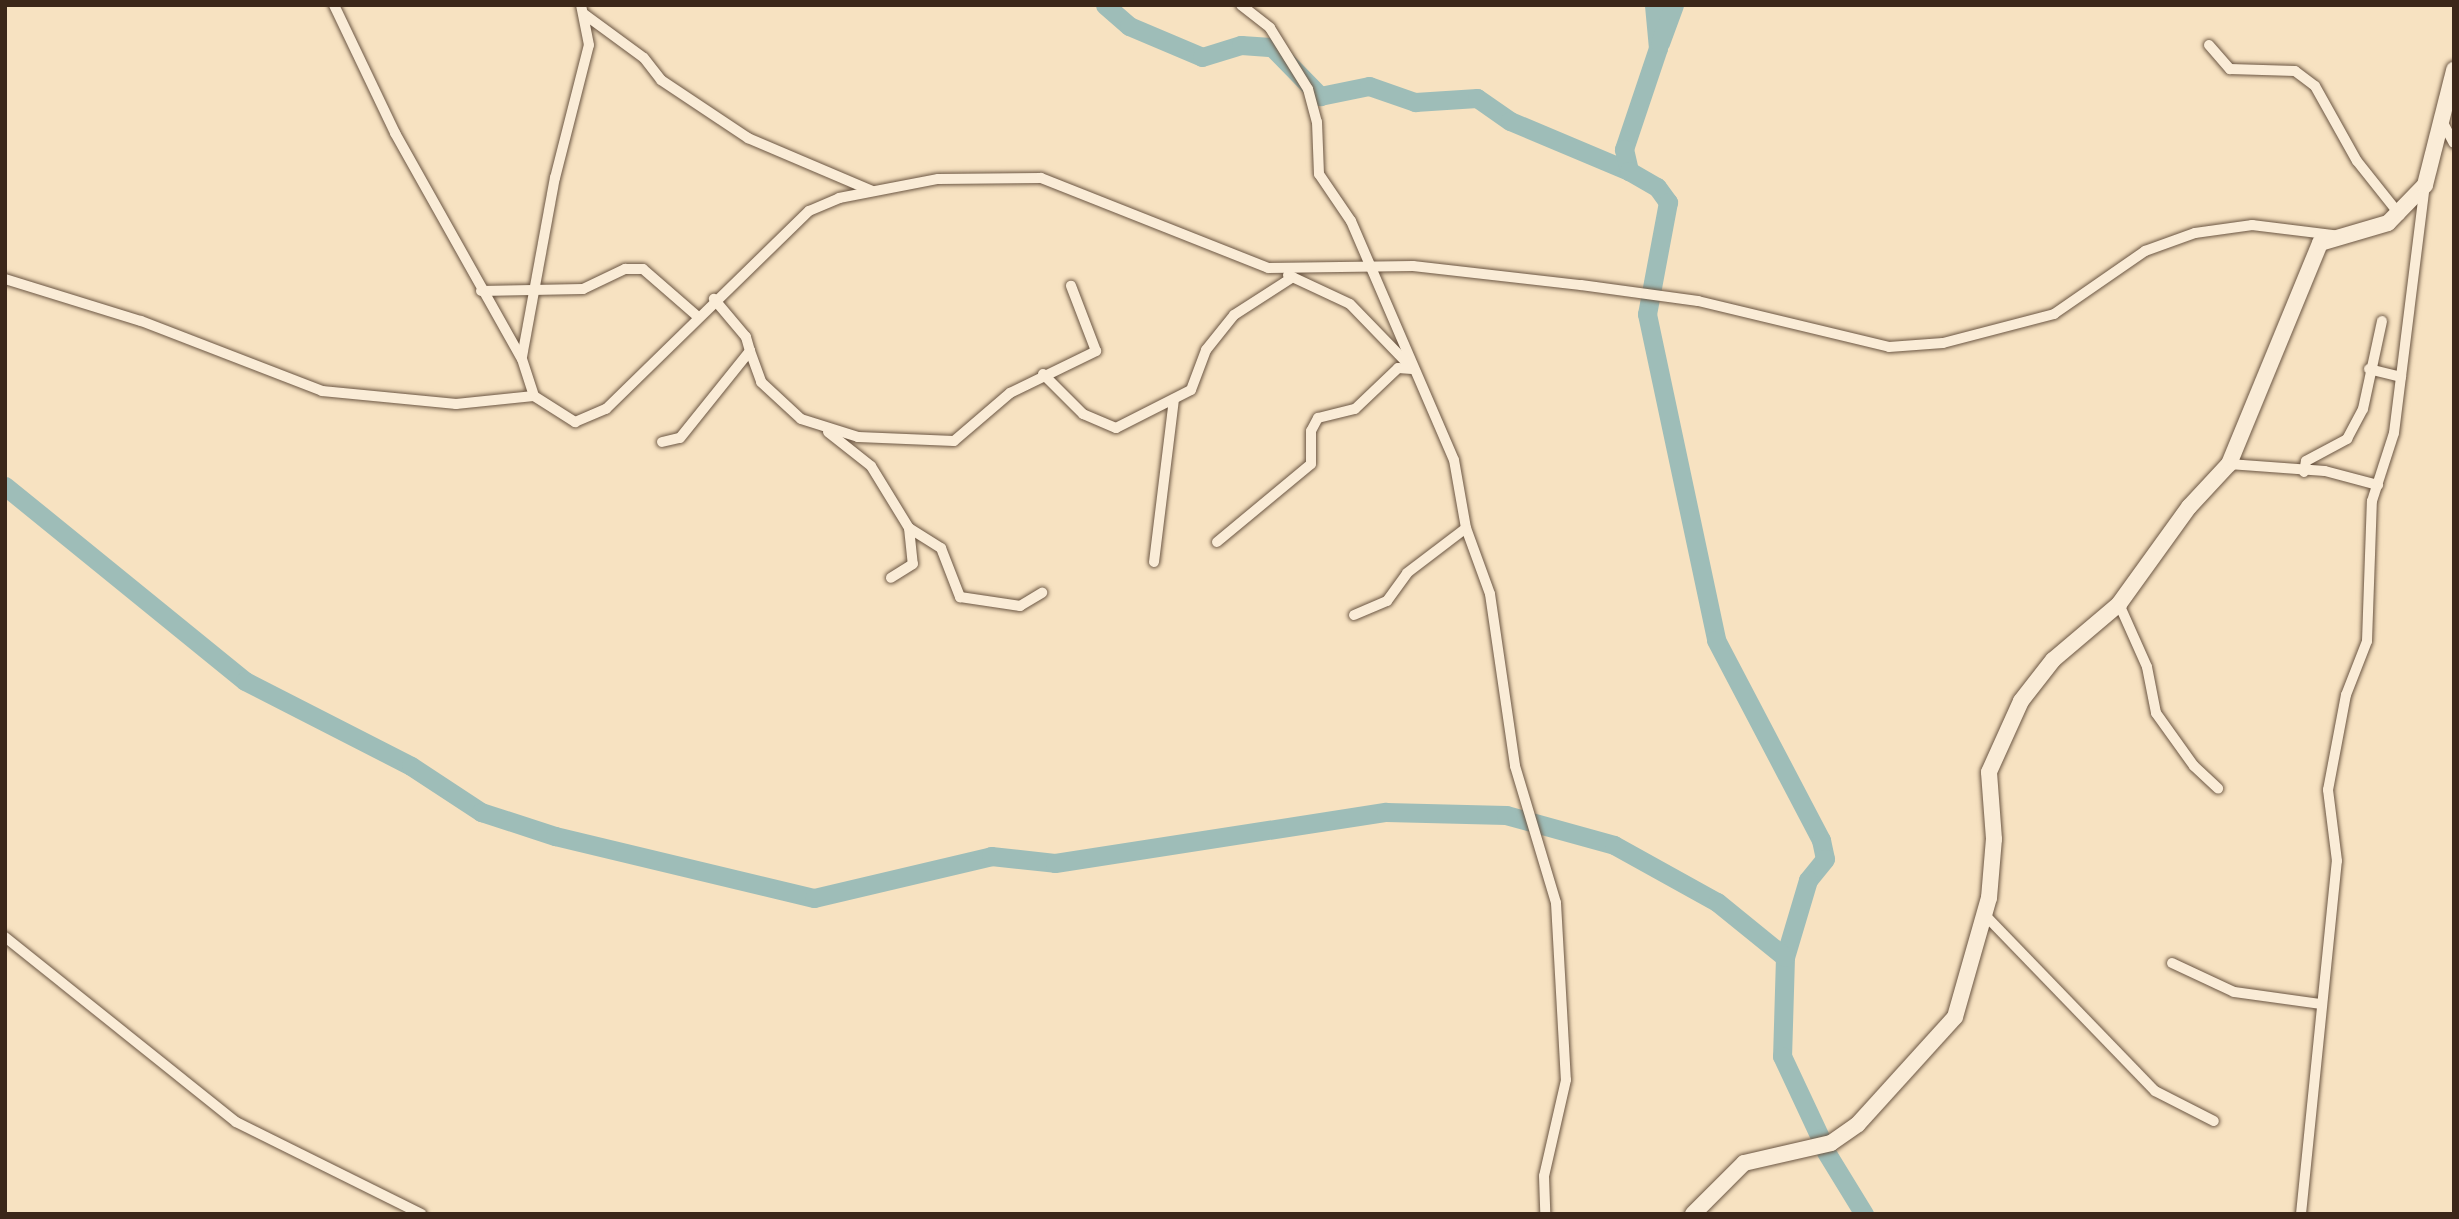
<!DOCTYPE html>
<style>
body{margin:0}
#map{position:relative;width:2459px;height:1219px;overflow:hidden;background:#f7e2c1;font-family:"IM FELL Double Pica",serif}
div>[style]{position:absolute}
.river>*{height:19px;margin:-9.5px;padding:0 9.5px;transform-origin:9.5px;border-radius:9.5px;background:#9ebdb8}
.roads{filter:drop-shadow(0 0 2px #6b5643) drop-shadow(0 0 2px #6b5643)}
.street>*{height:10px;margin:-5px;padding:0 5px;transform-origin:5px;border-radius:5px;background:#faecd7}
.secondary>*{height:16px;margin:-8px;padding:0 8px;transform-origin:8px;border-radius:8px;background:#faecd7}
span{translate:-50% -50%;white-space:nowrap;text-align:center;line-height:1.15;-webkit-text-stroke:6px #faecd7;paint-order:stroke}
.frame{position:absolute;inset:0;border:7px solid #3c2719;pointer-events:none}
</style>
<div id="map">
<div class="river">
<div style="left:1105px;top:5px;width:32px;rotate:41deg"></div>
<div style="left:1129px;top:26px;width:79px;rotate:23deg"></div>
<div style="left:1202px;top:57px;width:41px;rotate:-17.1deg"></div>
<div style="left:1241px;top:45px;width:31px;rotate:4deg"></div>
<div style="left:1272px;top:47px;width:69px;rotate:45.6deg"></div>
<div style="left:1320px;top:96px;width:50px;rotate:-11.5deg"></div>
<div style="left:1369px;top:86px;width:49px;rotate:19.2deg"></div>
<div style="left:1415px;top:102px;width:62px;rotate:-3.7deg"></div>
<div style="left:1477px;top:98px;width:40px;rotate:34.9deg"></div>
<div style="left:1510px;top:121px;width:129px;rotate:22.8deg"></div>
<div style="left:1654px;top:5px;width:43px;rotate:84.7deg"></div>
<div style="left:1658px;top:48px;width:107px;rotate:108.6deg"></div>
<div style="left:1624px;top:149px;width:23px;rotate:77deg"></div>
<div style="left:1629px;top:171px;width:32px;rotate:30deg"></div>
<div style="left:1657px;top:187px;width:19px;rotate:54deg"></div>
<div style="left:1668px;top:202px;width:114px;rotate:100.6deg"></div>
<div style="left:1647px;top:314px;width:333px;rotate:78deg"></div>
<div style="left:1716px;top:640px;width:226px;rotate:62.3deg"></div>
<div style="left:1821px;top:840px;width:19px;rotate:78deg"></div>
<div style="left:1825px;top:859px;width:27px;rotate:129deg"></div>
<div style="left:1808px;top:880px;width:80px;rotate:106.6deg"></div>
<div style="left:1785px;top:957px;width:99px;rotate:91.7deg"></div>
<div style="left:1782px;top:1056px;width:89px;rotate:64.9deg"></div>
<div style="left:1660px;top:43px;width:40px;rotate:-69.8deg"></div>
<div style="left:5px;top:486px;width:309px;rotate:39.1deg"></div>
<div style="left:245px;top:681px;width:186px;rotate:27.1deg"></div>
<div style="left:411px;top:766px;width:84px;rotate:33.3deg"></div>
<div style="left:481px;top:812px;width:78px;rotate:18deg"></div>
<div style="left:555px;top:836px;width:266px;rotate:13.5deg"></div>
<div style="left:814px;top:898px;width:182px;rotate:-13.3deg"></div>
<div style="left:991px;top:856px;width:64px;rotate:6.2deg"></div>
<div style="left:1055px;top:863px;width:335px;rotate:-8.8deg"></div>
<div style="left:1386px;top:812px;width:120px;rotate:1.4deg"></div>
<div style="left:1506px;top:815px;width:112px;rotate:15.5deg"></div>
<div style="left:1614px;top:845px;width:118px;rotate:29deg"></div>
<div style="left:1717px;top:902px;width:87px;rotate:39deg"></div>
<div style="left:1826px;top:1152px;width:73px;rotate:58.5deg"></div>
</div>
<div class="roads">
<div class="street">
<div style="left:334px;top:5px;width:142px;rotate:64.5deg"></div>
<div style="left:395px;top:133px;width:259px;rotate:60.7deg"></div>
<div style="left:522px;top:359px;width:39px;rotate:72deg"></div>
<div style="left:1241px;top:5px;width:37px;rotate:38deg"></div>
<div style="left:1270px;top:28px;width:72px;rotate:58.1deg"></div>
<div style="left:1308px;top:89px;width:34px;rotate:75deg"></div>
<div style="left:1317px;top:122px;width:52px;rotate:87.8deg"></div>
<div style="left:1319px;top:174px;width:57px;rotate:55.8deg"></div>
<div style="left:1351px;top:221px;width:260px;rotate:66.7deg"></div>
<div style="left:1454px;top:460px;width:69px;rotate:80deg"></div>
<div style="left:1466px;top:528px;width:70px;rotate:70deg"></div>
<div style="left:1490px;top:594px;width:174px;rotate:81.7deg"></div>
<div style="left:1515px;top:766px;width:143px;rotate:73.3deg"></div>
<div style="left:1556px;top:903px;width:177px;rotate:86.8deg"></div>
<div style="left:1566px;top:1080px;width:98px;rotate:102.9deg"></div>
<div style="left:1544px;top:1176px;width:38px;rotate:88deg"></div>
<div style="left:584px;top:14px;width:74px;rotate:36.3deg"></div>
<div style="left:644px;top:58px;width:28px;rotate:52deg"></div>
<div style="left:661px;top:80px;width:105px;rotate:33.7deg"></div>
<div style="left:748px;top:138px;width:135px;rotate:23.1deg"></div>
<div style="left:2209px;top:45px;width:32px;rotate:49deg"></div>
<div style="left:2230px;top:69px;width:65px;rotate:1.8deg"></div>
<div style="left:2295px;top:71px;width:25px;rotate:37deg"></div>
<div style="left:2315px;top:86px;width:86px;rotate:60.8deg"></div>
<div style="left:2357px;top:161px;width:69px;rotate:51.5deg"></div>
<div style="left:2441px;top:119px;width:27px;rotate:62deg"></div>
<div style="left:1288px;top:275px;width:68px;rotate:25.1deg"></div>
<div style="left:1350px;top:304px;width:79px;rotate:46deg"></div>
<div style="left:5px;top:279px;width:142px;rotate:17.2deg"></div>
<div style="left:141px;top:321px;width:194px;rotate:21.1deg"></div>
<div style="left:322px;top:391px;width:135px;rotate:5.5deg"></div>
<div style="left:456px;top:404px;width:78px;rotate:-5.9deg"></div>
<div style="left:534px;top:396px;width:49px;rotate:32.4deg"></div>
<div style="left:575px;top:422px;width:34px;rotate:-23deg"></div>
<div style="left:606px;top:409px;width:284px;rotate:-44.3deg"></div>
<div style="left:809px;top:211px;width:33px;rotate:-23deg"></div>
<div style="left:839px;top:198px;width:101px;rotate:-10.9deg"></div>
<div style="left:938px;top:179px;width:103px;rotate:-0.6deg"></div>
<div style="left:1041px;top:178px;width:244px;rotate:21.6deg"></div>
<div style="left:1268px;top:268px;width:145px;rotate:-0.8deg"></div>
<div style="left:1413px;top:266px;width:169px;rotate:6.5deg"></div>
<div style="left:1581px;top:285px;width:118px;rotate:7.8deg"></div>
<div style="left:1698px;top:301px;width:196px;rotate:13.5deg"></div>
<div style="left:1889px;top:347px;width:54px;rotate:-4.2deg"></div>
<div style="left:1943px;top:343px;width:115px;rotate:-14.6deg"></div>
<div style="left:2054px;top:314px;width:111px;rotate:-34.7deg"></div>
<div style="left:2145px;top:251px;width:53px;rotate:-19.8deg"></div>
<div style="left:2195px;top:233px;width:58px;rotate:-8deg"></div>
<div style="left:2252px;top:225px;width:83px;rotate:7deg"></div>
<div style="left:481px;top:291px;width:102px;rotate:-1.1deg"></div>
<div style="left:583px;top:289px;width:47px;rotate:-25.5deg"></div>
<div style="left:625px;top:269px;width:18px"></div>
<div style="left:643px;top:269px;width:72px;rotate:41deg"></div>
<div style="left:750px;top:351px;width:33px;rotate:70deg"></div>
<div style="left:761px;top:382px;width:54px;rotate:42.8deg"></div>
<div style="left:801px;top:419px;width:60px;rotate:17.5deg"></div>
<div style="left:858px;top:437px;width:96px;rotate:2.4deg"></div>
<div style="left:954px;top:441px;width:74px;rotate:-40.6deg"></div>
<div style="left:1010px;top:393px;width:96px;rotate:-26deg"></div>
<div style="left:1096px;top:351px;width:70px;rotate:-111deg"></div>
<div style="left:522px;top:357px;width:182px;rotate:-79.6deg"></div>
<div style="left:555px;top:178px;width:137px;rotate:-75.7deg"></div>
<div style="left:589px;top:45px;width:41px;rotate:-101.3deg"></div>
<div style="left:2369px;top:369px;width:33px;rotate:14deg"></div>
<div style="left:1043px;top:374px;width:57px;rotate:45deg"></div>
<div style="left:1083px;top:414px;width:36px;rotate:23deg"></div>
<div style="left:1116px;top:428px;width:84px;rotate:-26.9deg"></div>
<div style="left:1191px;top:390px;width:43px;rotate:-69.4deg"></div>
<div style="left:1206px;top:350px;width:45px;rotate:-51.3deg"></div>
<div style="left:1234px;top:315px;width:70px;rotate:-32.8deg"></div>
<div style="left:828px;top:432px;width:55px;rotate:38.3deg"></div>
<div style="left:871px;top:466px;width:73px;rotate:58.5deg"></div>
<div style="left:909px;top:528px;width:36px;rotate:84deg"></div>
<div style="left:913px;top:564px;width:26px;rotate:148deg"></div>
<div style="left:662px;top:442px;width:18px;rotate:-13deg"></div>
<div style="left:680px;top:438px;width:112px;rotate:-51.2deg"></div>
<div style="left:750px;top:351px;width:15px;rotate:-106deg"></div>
<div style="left:746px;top:337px;width:50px;rotate:-130.1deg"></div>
<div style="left:2229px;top:464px;width:96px;rotate:4.2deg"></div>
<div style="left:2325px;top:471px;width:55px;rotate:14.8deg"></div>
<div style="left:2304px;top:472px;width:11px;rotate:-80deg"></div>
<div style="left:2306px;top:461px;width:47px;rotate:-28.2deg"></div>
<div style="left:2347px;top:439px;width:34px;rotate:-62deg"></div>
<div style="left:2363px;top:409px;width:90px;rotate:-77.8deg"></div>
<div style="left:909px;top:528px;width:38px;rotate:32deg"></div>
<div style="left:941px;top:548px;width:53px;rotate:68.8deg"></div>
<div style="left:960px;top:597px;width:61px;rotate:8.5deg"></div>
<div style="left:1020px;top:606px;width:26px;rotate:-31deg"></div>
<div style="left:1217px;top:542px;width:122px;rotate:-39.7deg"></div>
<div style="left:1311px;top:464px;width:33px;rotate:-90deg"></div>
<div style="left:1311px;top:431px;width:15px;rotate:-62deg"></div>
<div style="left:1318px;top:418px;width:38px;rotate:-14deg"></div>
<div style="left:1355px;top:409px;width:59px;rotate:-43.6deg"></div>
<div style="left:1398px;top:368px;width:14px;rotate:4deg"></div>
<div style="left:1154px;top:562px;width:164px;rotate:-83deg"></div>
<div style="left:2119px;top:604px;width:69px;rotate:66deg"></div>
<div style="left:2147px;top:667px;width:47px;rotate:78.9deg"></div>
<div style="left:2156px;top:713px;width:65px;rotate:54.4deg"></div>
<div style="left:2194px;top:766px;width:33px;rotate:43deg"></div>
<div style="left:1354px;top:615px;width:36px;rotate:-23deg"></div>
<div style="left:1387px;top:601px;width:34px;rotate:-54deg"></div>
<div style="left:1407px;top:573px;width:74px;rotate:-37.3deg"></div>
<div style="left:1986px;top:916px;width:243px;rotate:46deg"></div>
<div style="left:2155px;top:1091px;width:66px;rotate:27deg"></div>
<div style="left:5px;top:937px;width:296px;rotate:38.7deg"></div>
<div style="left:236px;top:1122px;width:207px;rotate:26.4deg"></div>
<div style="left:2172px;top:963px;width:68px;rotate:25.1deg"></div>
<div style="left:2234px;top:992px;width:87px;rotate:7.9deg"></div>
<div style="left:2301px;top:1214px;width:355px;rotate:-84.2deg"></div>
<div style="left:2337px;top:861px;width:72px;rotate:-97.2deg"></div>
<div style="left:2328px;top:790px;width:97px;rotate:-79.3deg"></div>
<div style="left:2346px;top:695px;width:58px;rotate:-68.7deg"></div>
<div style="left:2367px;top:641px;width:140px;rotate:-88deg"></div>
<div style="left:2372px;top:501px;width:71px;rotate:-72.1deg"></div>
<div style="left:2394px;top:433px;width:250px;rotate:-82.9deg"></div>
</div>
<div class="secondary">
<div style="left:1693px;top:1214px;width:72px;rotate:-45deg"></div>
<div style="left:1744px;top:1163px;width:89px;rotate:-12.9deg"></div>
<div style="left:1831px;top:1143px;width:33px;rotate:-35deg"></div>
<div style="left:1858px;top:1124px;width:144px;rotate:-47.8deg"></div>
<div style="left:1955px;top:1017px;width:124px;rotate:-74.1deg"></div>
<div style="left:1989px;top:898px;width:59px;rotate:-85.2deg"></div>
<div style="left:1994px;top:839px;width:67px;rotate:-94.3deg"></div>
<div style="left:1989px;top:772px;width:78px;rotate:-65.7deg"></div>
<div style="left:2021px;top:701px;width:52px;rotate:-52deg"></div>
<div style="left:2053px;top:660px;width:87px;rotate:-40.3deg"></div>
<div style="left:2119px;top:604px;width:120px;rotate:-54.2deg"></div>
<div style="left:2189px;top:507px;width:59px;rotate:-47.1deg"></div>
<div style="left:2229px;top:464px;width:239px;rotate:-67.6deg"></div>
<div style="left:2320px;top:243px;width:71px;rotate:-16.4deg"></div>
<div style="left:2388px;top:223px;width:53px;rotate:-45.8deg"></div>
<div style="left:2425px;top:185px;width:119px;rotate:-75.8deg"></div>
</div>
</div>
<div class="frame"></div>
</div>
